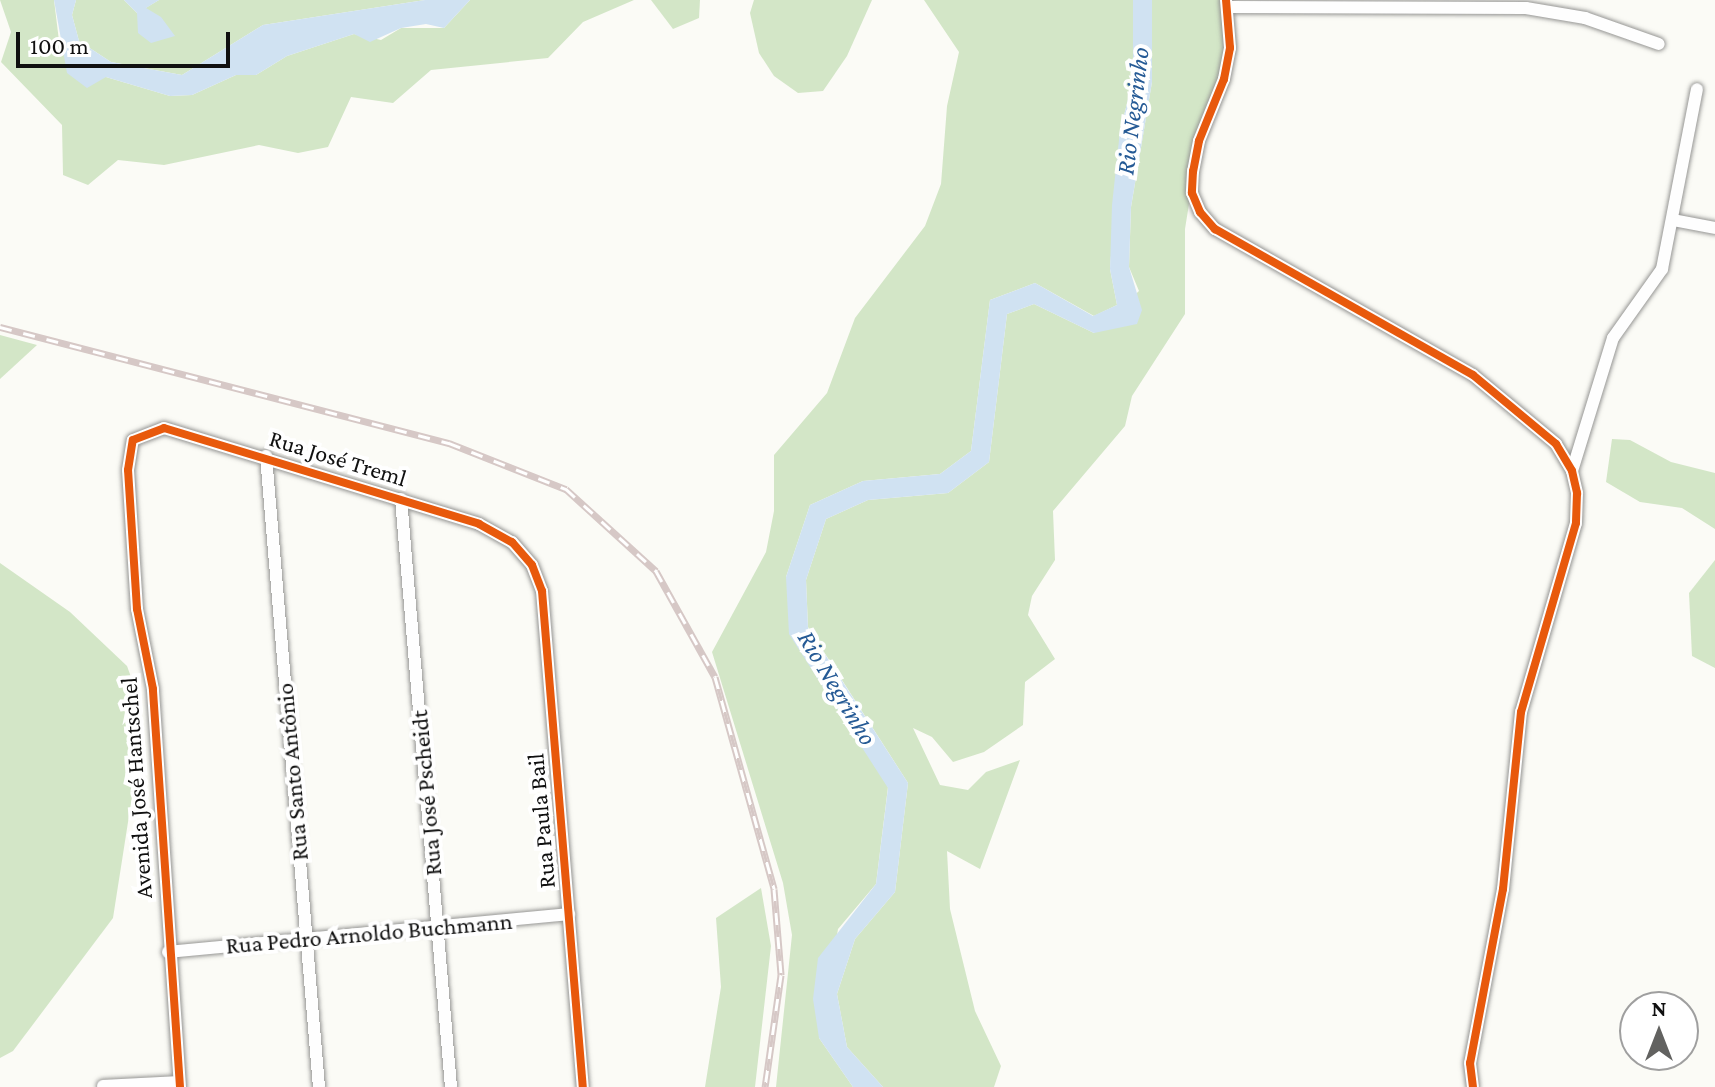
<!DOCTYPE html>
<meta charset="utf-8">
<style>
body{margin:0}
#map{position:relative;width:1715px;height:1087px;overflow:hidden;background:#fbfbf6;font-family:"Crimson Pro",serif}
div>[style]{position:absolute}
.forest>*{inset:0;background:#d3e6c7}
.water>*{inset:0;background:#d0e2f2}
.roads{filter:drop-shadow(0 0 2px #969694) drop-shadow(0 0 2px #969694)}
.minor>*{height:12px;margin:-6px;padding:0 6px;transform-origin:6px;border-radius:6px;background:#fefefe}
.rail>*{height:7px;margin-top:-3.5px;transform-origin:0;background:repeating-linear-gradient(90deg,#fff 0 12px,#d6c8c6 0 24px);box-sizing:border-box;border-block:2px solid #d6c8c6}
.cycleway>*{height:8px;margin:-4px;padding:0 4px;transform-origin:4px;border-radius:4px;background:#e8590c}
span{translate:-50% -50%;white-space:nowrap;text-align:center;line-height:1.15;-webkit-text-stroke:8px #fff;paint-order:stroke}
.street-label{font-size:24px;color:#101010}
.water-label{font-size:26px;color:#255a95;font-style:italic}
.north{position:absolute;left:1619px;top:991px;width:80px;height:80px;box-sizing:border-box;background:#fff;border:2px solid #9f9f9f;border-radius:50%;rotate:0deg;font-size:22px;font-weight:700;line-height:32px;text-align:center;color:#101010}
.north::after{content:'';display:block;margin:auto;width:28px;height:36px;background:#626260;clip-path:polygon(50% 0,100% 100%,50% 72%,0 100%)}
.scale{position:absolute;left:16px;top:32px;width:214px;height:36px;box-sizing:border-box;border:4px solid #101010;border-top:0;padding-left:10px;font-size:24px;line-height:28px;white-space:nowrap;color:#101010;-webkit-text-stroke:6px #fff;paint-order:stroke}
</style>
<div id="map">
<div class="forest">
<div style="clip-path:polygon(0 0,54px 0,60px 49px,106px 77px,170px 96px,192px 95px,236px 75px,256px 75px,287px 56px,354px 34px,381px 40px,401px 28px,444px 28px,470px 0,634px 0,583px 22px,548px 58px,431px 70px,393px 103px,351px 97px,328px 147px,298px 153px,259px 145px,164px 165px,118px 160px,88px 185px,63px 175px,62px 125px,1px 62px,11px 32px)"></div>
<div style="clip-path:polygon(76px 0,124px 0,137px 13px,159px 0,425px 0,263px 25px,182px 75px,111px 62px,79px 41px,72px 15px)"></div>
<div style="clip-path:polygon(651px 0,700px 0,699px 18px,673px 29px)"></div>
<div style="clip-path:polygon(754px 0,872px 0,847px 56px,823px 91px,798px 93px,774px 76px,759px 53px,750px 13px)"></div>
<div style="clip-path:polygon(924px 0,1133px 0,1133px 80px,1120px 131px,1110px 269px,1117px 305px,1094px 316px,1035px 283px,990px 300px,971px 451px,940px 474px,863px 481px,810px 505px,786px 577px,828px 689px,888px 787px,876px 884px,838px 929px,819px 1038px,853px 1087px,776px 1087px,792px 935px,783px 883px,712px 652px,766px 552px,774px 511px,774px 455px,827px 393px,855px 318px,925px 226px,941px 184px,947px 106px,959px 52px)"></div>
<div style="clip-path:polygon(1152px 0,1226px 0,1230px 48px,1199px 141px,1185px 229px,1185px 314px,1132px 396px,1125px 426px,1053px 511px,1055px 560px,1032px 596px,1028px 615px,1055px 659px,1025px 682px,1023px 725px,984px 752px,953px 762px,932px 737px,913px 728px,940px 785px,968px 790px,986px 772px,1020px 760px,980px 869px,947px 851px,950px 909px,975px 1011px,1001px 1066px,994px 1087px,883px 1087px,847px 1047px,837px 994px,855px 939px,895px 892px,908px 783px,808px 627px,806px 580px,826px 519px,868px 500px,948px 493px,989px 462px,1007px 314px,1034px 304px,1094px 333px,1139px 291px,1129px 267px,1131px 207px,1152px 82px)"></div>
<div style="clip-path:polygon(0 335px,37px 345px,0 379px)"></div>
<div style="clip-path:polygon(1612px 439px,1630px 440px,1671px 462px,1715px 473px,1715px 529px,1682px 508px,1640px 502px,1606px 482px)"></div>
<div style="clip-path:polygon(1715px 560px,1715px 668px,1692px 656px,1689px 593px)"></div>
<div style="clip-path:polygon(0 563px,70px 612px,127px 666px,139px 699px,141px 739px,113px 918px,13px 1051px,0 1058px)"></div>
<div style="clip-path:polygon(761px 888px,771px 946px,755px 1087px,705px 1087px,721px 987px,716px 918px)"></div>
</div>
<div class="water">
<div style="clip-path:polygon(54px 0,76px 0,72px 15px,79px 41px,111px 62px,182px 75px,263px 25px,425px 0,470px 0,444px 28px,426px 24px,401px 28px,370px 42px,354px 34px,287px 56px,256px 75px,236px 75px,192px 95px,170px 96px,106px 77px,87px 88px,67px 73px)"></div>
<div style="clip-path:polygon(124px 0,159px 0,146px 8px,161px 17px,175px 36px,151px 43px,138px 33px,137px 13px)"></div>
<div style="clip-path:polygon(1133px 0,1152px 0,1152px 82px,1131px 207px,1129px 267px,1142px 310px,1137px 324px,1094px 333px,1034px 304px,1007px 314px,989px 462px,948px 493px,868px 500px,826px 519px,806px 580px,808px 628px,908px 783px,895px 892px,855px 939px,837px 994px,847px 1047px,883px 1087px,853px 1087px,819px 1038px,813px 999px,818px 958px,876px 884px,888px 788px,789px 634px,786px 577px,810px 505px,863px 481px,940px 474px,971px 451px,990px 300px,1035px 283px,1093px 316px,1117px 305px,1110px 269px,1112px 205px,1120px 131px,1133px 80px)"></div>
</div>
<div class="roads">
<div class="minor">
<div style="left:1226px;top:0;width:48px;rotate:85.2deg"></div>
<div style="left:1230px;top:48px;width:32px;rotate:101deg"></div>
<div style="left:1224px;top:79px;width:67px;rotate:112deg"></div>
<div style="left:1199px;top:141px;width:31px;rotate:101deg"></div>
<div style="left:1193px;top:171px;width:22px;rotate:93deg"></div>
<div style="left:1192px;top:193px;width:21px;rotate:67deg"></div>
<div style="left:1200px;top:212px;width:23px;rotate:49deg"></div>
<div style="left:1215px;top:229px;width:296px;rotate:29.5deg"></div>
<div style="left:1473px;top:375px;width:108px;rotate:39.7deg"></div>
<div style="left:1556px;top:444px;width:31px;rotate:59deg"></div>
<div style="left:1572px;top:471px;width:23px;rotate:77deg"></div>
<div style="left:1577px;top:493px;width:30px;rotate:92deg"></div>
<div style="left:1576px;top:523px;width:197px;rotate:106.2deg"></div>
<div style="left:1521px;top:712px;width:178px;rotate:95.8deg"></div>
<div style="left:1503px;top:889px;width:177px;rotate:100.7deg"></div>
<div style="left:1470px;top:1063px;width:24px;rotate:83deg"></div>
<div style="left:1228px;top:7px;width:298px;rotate:0.2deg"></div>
<div style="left:1526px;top:8px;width:60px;rotate:9.6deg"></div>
<div style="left:1585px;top:18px;width:78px;rotate:19.4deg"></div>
<div style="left:1673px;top:220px;width:43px;rotate:10.8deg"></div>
<div style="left:266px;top:456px;width:633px;rotate:85.2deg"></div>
<div style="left:1572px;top:471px;width:139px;rotate:-72.9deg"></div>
<div style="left:1613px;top:338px;width:85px;rotate:-54.6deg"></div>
<div style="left:1662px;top:269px;width:183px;rotate:-79deg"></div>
<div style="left:401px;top:499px;width:590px;rotate:85.14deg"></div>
<div style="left:168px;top:952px;width:403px;rotate:-5.4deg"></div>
<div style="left:103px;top:1086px;width:76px;rotate:-3deg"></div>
<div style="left:180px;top:1087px;width:399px;rotate:-93.9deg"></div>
<div style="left:153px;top:689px;width:82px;rotate:-101.3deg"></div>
<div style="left:137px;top:609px;width:139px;rotate:-93.7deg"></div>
<div style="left:128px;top:470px;width:30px;rotate:-81deg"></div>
<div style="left:133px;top:440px;width:33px;rotate:-21deg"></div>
<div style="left:164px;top:428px;width:329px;rotate:16.9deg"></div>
<div style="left:479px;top:524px;width:38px;rotate:29deg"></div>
<div style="left:512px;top:542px;width:30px;rotate:49deg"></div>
<div style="left:532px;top:565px;width:28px;rotate:69deg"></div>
<div style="left:542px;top:591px;width:498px;rotate:85.3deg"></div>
</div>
</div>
<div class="rail">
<div style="left:0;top:327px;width:464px;rotate:14.5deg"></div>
<div style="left:449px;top:443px;width:126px;rotate:21.5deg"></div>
<div style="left:566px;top:489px;width:122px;rotate:42.3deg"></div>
<div style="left:656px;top:571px;width:121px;rotate:60.9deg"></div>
<div style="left:715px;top:677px;width:220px;rotate:74.4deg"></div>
<div style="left:774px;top:889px;width:86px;rotate:85.3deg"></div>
<div style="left:781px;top:975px;width:113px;rotate:98.1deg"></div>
</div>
<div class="cycleway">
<div style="left:1226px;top:0;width:48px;rotate:85.2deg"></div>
<div style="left:1230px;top:48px;width:32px;rotate:101deg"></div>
<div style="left:1224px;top:79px;width:67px;rotate:112deg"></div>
<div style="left:1199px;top:141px;width:31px;rotate:101deg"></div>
<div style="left:1193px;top:171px;width:22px;rotate:93deg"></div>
<div style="left:1192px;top:193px;width:21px;rotate:67deg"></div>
<div style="left:1200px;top:212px;width:23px;rotate:49deg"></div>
<div style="left:1215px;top:229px;width:296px;rotate:29.5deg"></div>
<div style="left:1473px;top:375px;width:108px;rotate:39.7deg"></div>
<div style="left:1556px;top:444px;width:31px;rotate:59deg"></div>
<div style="left:1572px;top:471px;width:23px;rotate:77deg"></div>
<div style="left:1577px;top:493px;width:30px;rotate:92deg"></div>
<div style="left:1576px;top:523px;width:197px;rotate:106.2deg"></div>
<div style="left:1521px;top:712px;width:178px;rotate:95.8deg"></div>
<div style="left:1503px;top:889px;width:177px;rotate:100.7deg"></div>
<div style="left:1470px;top:1063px;width:24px;rotate:83deg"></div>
<div style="left:180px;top:1087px;width:399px;rotate:-93.9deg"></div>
<div style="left:153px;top:689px;width:82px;rotate:-101.3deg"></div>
<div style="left:137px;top:609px;width:139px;rotate:-93.7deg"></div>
<div style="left:128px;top:470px;width:30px;rotate:-81deg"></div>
<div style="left:133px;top:440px;width:33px;rotate:-21deg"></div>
<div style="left:164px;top:428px;width:329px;rotate:16.9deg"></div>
<div style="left:479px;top:524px;width:38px;rotate:29deg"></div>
<div style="left:512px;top:542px;width:30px;rotate:49deg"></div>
<div style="left:532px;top:565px;width:28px;rotate:69deg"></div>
<div style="left:542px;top:591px;width:498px;rotate:85.3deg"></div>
</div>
<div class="street-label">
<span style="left:338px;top:458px;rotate:17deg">Rua José Treml</span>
<span style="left:292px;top:772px;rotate:-95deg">Rua Santo Antônio</span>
<span style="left:136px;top:788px;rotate:-94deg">Avenida José Hantschel</span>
<span style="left:426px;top:793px;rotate:-95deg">Rua José Pscheidt</span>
<span style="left:541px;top:821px;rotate:-95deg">Rua Paula Bail</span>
<span style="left:369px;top:933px;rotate:-5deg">Rua Pedro Arnoldo Buchmann</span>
</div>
<div class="water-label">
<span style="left:1133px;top:111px;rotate:-83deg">Rio Negrinho</span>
<span style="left:837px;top:688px;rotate:59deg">Rio Negrinho</span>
</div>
<div class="north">N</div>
<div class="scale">100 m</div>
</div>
